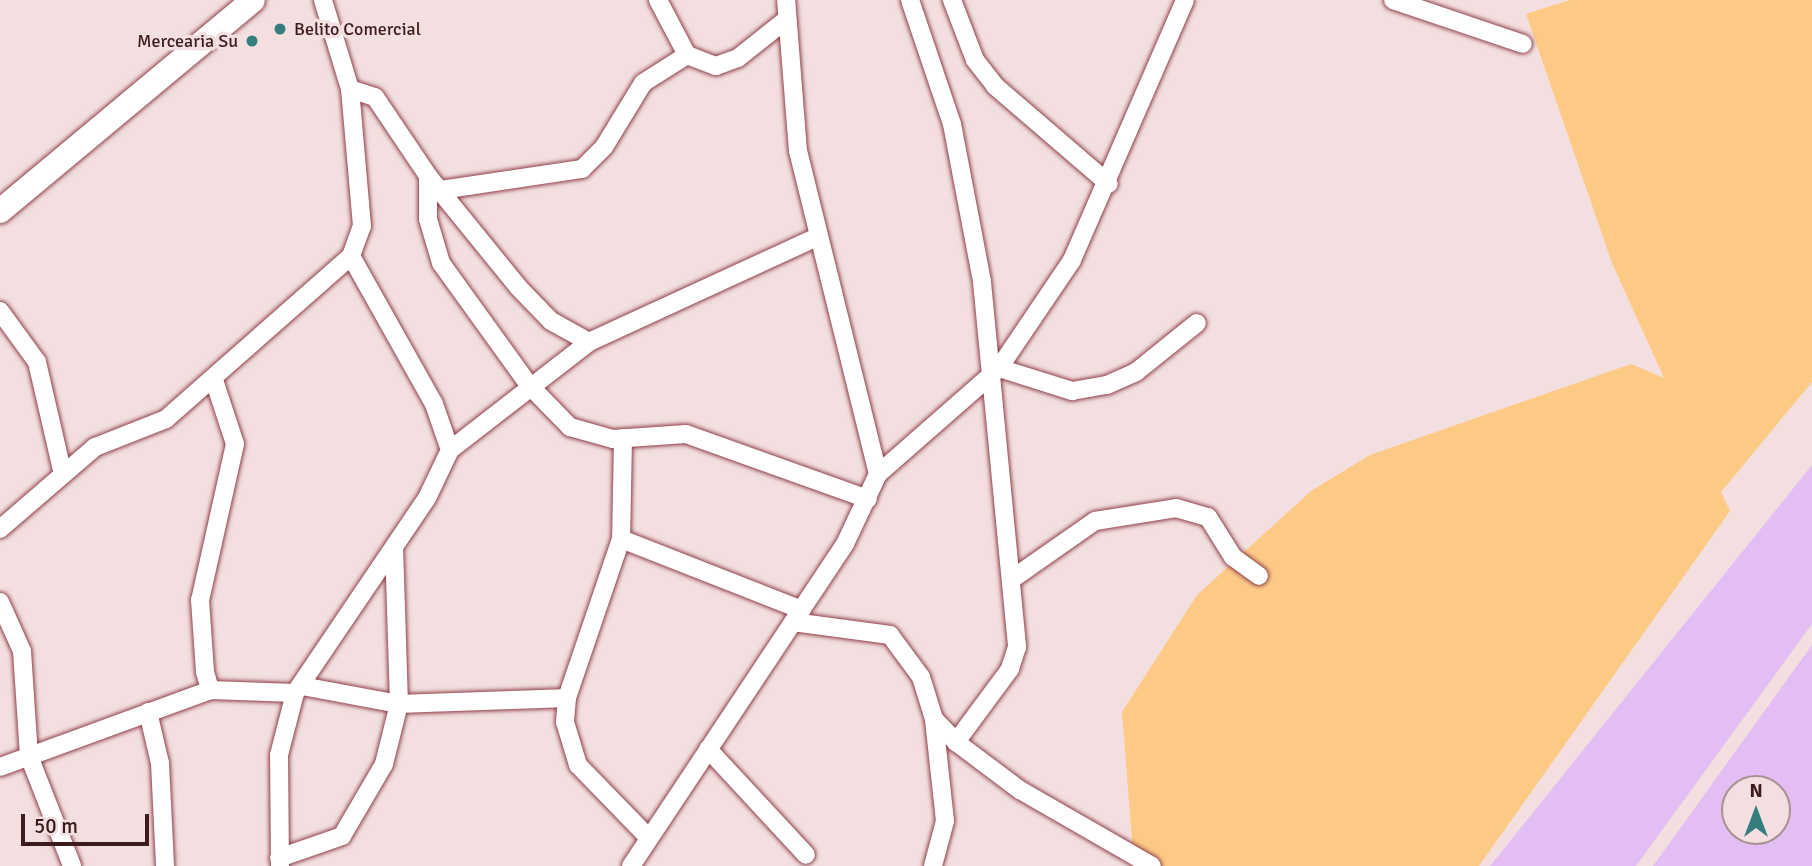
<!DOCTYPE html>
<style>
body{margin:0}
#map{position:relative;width:1812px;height:866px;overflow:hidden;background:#f3dfe0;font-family:Signika,sans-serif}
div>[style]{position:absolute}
.green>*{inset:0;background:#fdca86}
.water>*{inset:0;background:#e2bef4}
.roads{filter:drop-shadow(0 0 2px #90404a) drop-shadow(0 0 2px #90404a)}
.minor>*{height:18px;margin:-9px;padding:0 9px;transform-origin:9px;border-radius:9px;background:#fff}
.secondary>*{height:24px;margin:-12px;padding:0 12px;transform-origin:12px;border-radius:12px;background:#fff}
.dots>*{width:19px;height:19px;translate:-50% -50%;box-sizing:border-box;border:4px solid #f3dfe0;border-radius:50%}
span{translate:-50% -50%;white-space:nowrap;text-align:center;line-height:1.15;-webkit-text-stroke:7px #f3dfe0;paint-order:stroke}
.poi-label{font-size:18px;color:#3d1a1e}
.left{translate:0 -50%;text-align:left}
.right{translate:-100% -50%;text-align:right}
.north{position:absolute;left:1721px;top:775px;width:70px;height:70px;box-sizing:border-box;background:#f3dfe0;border:2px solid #aa9092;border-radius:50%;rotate:0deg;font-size:19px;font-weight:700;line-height:28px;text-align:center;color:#3d1a1e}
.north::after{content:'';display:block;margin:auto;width:24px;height:32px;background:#357e7d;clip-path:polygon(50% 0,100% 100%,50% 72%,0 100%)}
.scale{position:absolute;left:21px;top:814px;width:128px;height:32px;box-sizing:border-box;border:4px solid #3d1a1e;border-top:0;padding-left:9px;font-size:21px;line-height:24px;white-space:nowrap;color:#3d1a1e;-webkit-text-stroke:5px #f3dfe0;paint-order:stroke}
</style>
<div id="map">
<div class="green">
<div style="clip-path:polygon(1570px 0,1812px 0,1812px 382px,1721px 492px,1730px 511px,1479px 866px,1134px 866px,1122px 712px,1197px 595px,1311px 491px,1370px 455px,1631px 364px,1664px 378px,1612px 263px,1526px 14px)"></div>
</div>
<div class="water">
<div style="clip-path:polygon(1812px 465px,1812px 624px,1636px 866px,1490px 866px)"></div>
<div style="clip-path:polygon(evenodd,1812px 645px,1812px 866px,1653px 866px,1812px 645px,1777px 789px,1777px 831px,1735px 831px,1735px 789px,1777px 789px)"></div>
</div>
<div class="roads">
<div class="minor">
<div style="left:658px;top:0;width:62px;rotate:62.2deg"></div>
<div style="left:687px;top:55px;width:31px;rotate:21deg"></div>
<div style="left:716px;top:66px;width:23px;rotate:-20deg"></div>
<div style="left:738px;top:58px;width:63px;rotate:-38.5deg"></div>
<div style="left:910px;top:0;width:131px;rotate:71.3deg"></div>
<div style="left:952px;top:124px;width:161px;rotate:79.2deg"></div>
<div style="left:982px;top:282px;width:367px;rotate:84.5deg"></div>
<div style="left:1017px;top:647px;width:23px;rotate:108deg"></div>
<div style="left:1010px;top:669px;width:91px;rotate:126.5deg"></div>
<div style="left:952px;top:0;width:64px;rotate:69deg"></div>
<div style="left:975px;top:60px;width:33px;rotate:52deg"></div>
<div style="left:995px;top:86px;width:150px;rotate:40.7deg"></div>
<div style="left:1393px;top:0;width:137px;rotate:18.7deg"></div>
<div style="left:350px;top:89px;width:26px;rotate:18deg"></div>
<div style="left:375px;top:97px;width:95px;rotate:56.1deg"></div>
<div style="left:428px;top:176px;width:144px;rotate:50.9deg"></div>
<div style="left:519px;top:288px;width:46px;rotate:45.9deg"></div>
<div style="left:551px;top:321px;width:43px;rotate:28.9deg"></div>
<div style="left:428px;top:176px;width:43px;rotate:90deg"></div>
<div style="left:428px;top:219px;width:46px;rotate:73.5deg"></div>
<div style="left:441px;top:263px;width:150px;rotate:54.2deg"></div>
<div style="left:529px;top:385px;width:59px;rotate:45.7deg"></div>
<div style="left:570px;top:427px;width:45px;rotate:15.6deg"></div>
<div style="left:613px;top:439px;width:73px;rotate:-3.9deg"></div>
<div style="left:686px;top:434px;width:193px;rotate:19.7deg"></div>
<div style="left:441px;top:190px;width:143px;rotate:-8.5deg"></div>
<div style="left:582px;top:169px;width:31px;rotate:-45deg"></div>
<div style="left:604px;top:147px;width:75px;rotate:-58.6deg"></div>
<div style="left:643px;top:83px;width:52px;rotate:-32.5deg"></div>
<div style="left:0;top:311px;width:63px;rotate:54deg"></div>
<div style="left:37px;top:362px;width:111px;rotate:77deg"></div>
<div style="left:999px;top:368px;width:77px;rotate:17.5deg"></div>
<div style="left:1072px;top:391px;width:36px;rotate:-10deg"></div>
<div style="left:1107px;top:385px;width:32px;rotate:-24deg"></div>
<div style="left:1136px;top:372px;width:78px;rotate:-38.8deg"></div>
<div style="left:214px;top:380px;width:67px;rotate:71.8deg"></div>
<div style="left:235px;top:444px;width:160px;rotate:102.6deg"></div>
<div style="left:200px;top:600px;width:72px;rotate:86deg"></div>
<div style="left:205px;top:672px;width:19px;rotate:74deg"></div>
<div style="left:210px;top:690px;width:85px;rotate:2deg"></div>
<div style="left:623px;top:438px;width:101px;rotate:91.1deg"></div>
<div style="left:621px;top:539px;width:168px;rotate:108.8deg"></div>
<div style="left:567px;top:698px;width:24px;rotate:95deg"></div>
<div style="left:565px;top:722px;width:45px;rotate:73.2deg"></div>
<div style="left:578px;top:765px;width:100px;rotate:45.8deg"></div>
<div style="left:450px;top:450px;width:176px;rotate:-37.8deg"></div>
<div style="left:589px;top:342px;width:249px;rotate:-24.7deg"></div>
<div style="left:878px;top:474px;width:161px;rotate:-41.2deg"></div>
<div style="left:999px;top:368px;width:130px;rotate:-55.9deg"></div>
<div style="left:1072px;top:260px;width:283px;rotate:-66.5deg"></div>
<div style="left:0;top:529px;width:125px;rotate:-40.8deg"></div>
<div style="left:95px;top:447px;width:76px;rotate:-21.5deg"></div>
<div style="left:166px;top:419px;width:247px;rotate:-41.4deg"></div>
<div style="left:351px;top:256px;width:32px;rotate:-70deg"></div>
<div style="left:362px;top:226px;width:138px;rotate:-95deg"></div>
<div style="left:350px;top:89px;width:93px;rotate:-106.9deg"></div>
<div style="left:621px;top:539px;width:194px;rotate:21.4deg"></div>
<div style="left:1012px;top:579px;width:101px;rotate:-34.9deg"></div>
<div style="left:1095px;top:521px;width:82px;rotate:-9.1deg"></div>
<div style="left:1176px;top:508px;width:33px;rotate:16deg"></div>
<div style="left:1208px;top:517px;width:47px;rotate:58deg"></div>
<div style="left:1233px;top:557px;width:32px;rotate:36deg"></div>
<div style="left:0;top:602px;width:54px;rotate:65.8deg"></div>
<div style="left:22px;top:651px;width:105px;rotate:86.2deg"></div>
<div style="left:29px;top:756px;width:118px;rotate:68.6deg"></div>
<div style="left:793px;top:622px;width:98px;rotate:7.6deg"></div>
<div style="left:890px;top:635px;width:52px;rotate:53.6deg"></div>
<div style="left:921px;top:677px;width:44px;rotate:72.8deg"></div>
<div style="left:934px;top:719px;width:32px;rotate:46deg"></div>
<div style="left:956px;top:742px;width:80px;rotate:36.9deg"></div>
<div style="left:1020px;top:790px;width:152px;rotate:29.9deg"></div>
<div style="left:302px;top:686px;width:99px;rotate:10.5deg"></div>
<div style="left:399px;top:704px;width:168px;rotate:-2deg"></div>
<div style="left:148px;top:712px;width:52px;rotate:76.8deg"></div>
<div style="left:160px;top:763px;width:103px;rotate:87.2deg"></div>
<div style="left:708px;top:749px;width:144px;rotate:47.2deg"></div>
<div style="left:0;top:767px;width:224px;rotate:-20.1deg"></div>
<div style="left:279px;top:858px;width:67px;rotate:-19.2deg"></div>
<div style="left:342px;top:836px;width:83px;rotate:-59.7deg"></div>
<div style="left:384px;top:764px;width:62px;rotate:-76deg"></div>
<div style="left:399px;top:704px;width:155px;rotate:-91.8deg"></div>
<div style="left:280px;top:866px;width:111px;rotate:-90.5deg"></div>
<div style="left:279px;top:755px;width:64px;rotate:-75.5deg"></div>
<div style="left:295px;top:693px;width:235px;rotate:-55.9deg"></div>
<div style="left:427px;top:498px;width:53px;rotate:-64.4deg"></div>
<div style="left:450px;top:450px;width:49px;rotate:-109.2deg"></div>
<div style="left:434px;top:404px;width:170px;rotate:-119.3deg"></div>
<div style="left:631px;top:866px;width:387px;rotate:-56.4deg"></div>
<div style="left:845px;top:544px;width:77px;rotate:-64.8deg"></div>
<div style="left:878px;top:474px;width:333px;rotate:-103.9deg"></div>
<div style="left:798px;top:151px;width:151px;rotate:-94.5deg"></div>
<div style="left:933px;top:866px;width:47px;rotate:-75.1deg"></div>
<div style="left:945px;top:821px;width:103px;rotate:-96.2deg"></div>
</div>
<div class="secondary">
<div style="left:0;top:211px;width:329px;rotate:-39.8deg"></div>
</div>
</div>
<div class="dots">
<div style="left:280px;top:29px;background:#357e7d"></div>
<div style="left:252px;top:41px;background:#357e7d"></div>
</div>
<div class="poi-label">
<span class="left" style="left:294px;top:29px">Belito Comercial</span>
<span class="right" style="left:238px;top:41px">Mercearia Su</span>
</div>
<div class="north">N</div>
<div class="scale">50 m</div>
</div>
